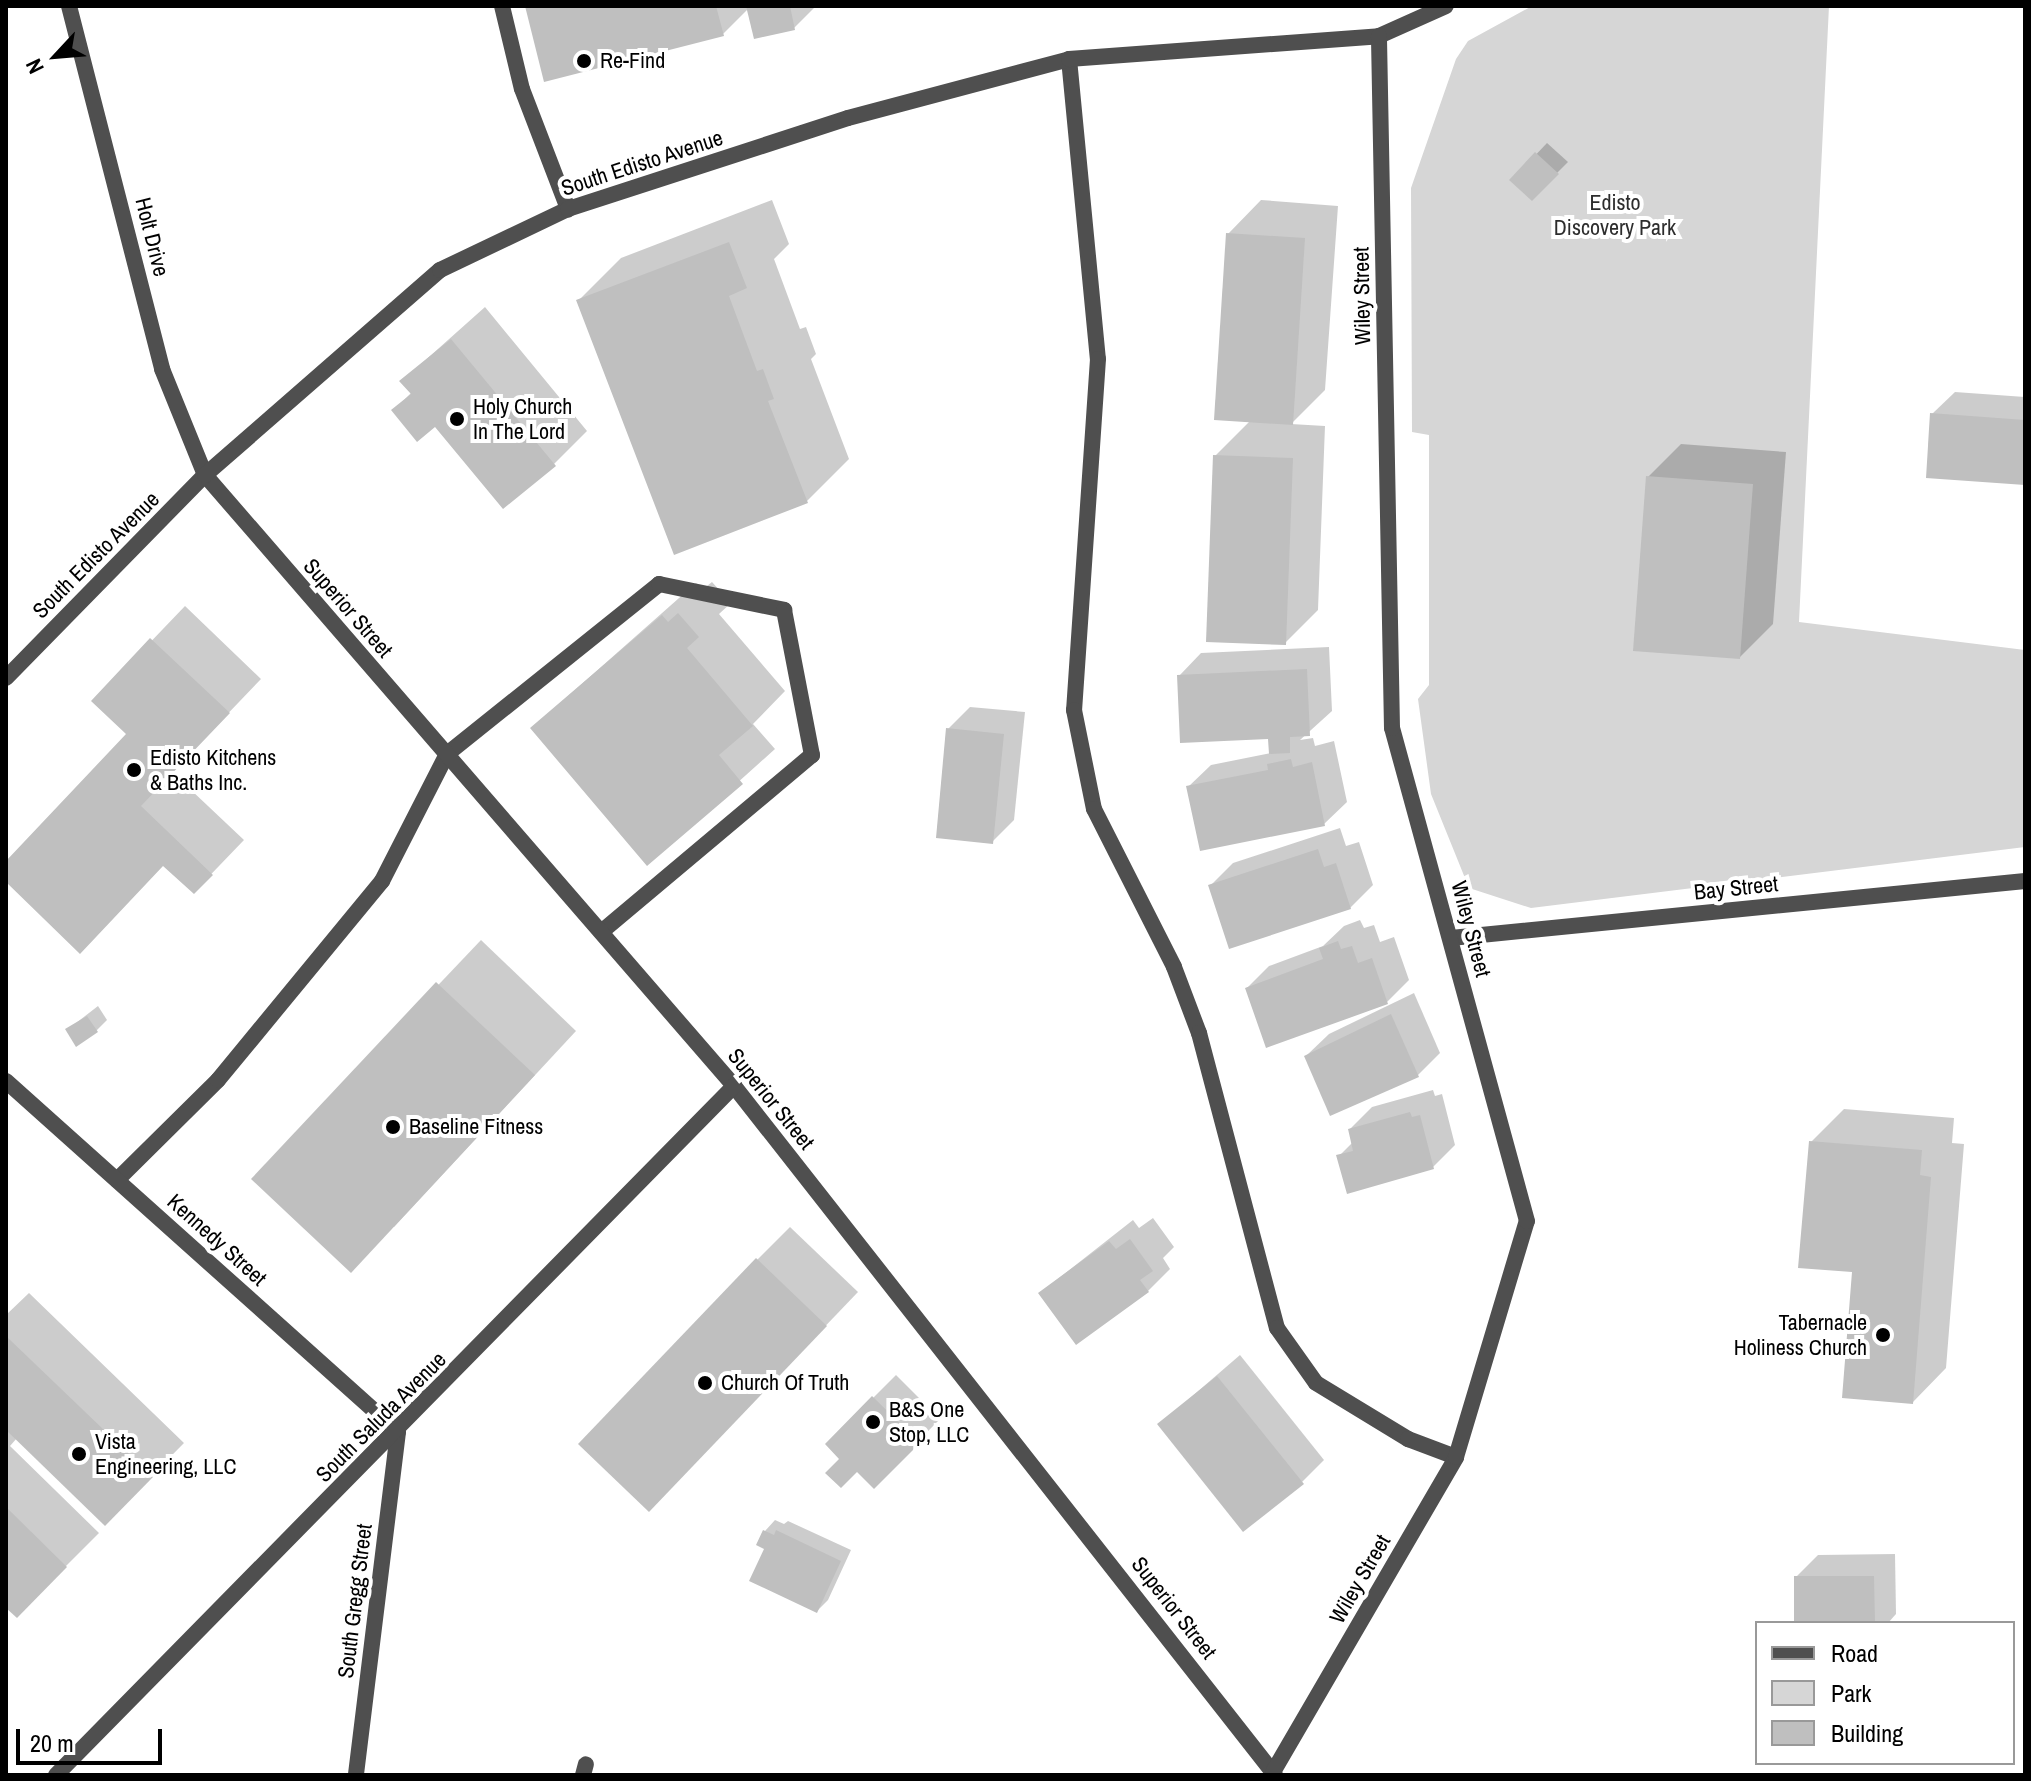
<!DOCTYPE html>
<style>
body{margin:0}
#map{position:relative;width:2031px;height:1781px;overflow:hidden;background:#fff;font-family:"Archivo Narrow",sans-serif}
div>[style]{position:absolute}
.green>*{inset:0;background:#d6d6d6}
.shadow>*{inset:0;background:#0003}
.building>*{inset:0;background:#bfbfbf}
.lane>*{height:16px;margin:-8px;padding:0 8px;transform-origin:8px;border-radius:8px;background:#4f4f4f}
.street>*{height:16px;margin:-8px;padding:0 8px;transform-origin:8px;border-radius:8px;background:#4f4f4f}
.dots>*{width:22px;height:22px;translate:-50% -50%;box-sizing:border-box;border:4px solid #fff;border-radius:50%}
span{translate:-50% -50%;white-space:nowrap;text-align:center;line-height:1.15;-webkit-text-stroke:8px #fff;paint-order:stroke}
.poi-label{font-size:22px;color:#000}
.left{translate:0 -50%;text-align:left}
.right{translate:-100% -50%;text-align:right}
.street-label{font-size:22px;color:#000}
.park-label{font-size:22px;color:#2d2d2d}
.frame{position:absolute;inset:0;border:8px solid #000;pointer-events:none}
.legend{position:absolute;left:1755px;top:1621px;width:260px;height:144px;box-sizing:border-box;background:#fff;border:2px solid #999;margin:0;padding:10px 14px;list-style:none;font-size:24px;color:#000}
.legend li{display:flex;align-items:center;gap:16px;height:40px}
.legend b{width:40px;border:2px solid #999}
.north{position:absolute;left:16px;top:16px;width:80px;height:80px;-webkit-text-stroke:6px #fff;paint-order:stroke;rotate:244deg;font-size:22px;font-weight:700;line-height:32px;text-align:center;color:#000}
.north::after{content:'';display:block;margin:auto;width:28px;height:36px;background:#000;clip-path:polygon(50% 0,100% 100%,50% 72%,0 100%)}
.scale{position:absolute;left:16px;top:1729px;width:146px;height:36px;box-sizing:border-box;border:4px solid #000;border-top:0;padding-left:10px;font-size:24px;line-height:28px;white-space:nowrap;color:#000;-webkit-text-stroke:6px #fff;paint-order:stroke}
</style>
<div id="map">
<div class="green">
<div style="clip-path:polygon(1532px 6px,1829px 6px,1799px 622px,2025px 650px,2025px 847px,1531px 908px,1469px 888px,1431px 794px,1418px 699px,1429px 685px,1429px 435px,1412px 432px,1411px 188px,1456px 59px,1468px 41px)"></div>
</div>
<div class="shadow">
<div style="clip-path:polygon(527px 6px,816px 6px,794px 28px,749px 8px,723px 34px)"></div>
<div style="clip-path:polygon(1547px 143px,1568px 162px,1532px 198px,1512px 180px)"></div>
<div style="clip-path:polygon(772px 200px,789px 244px,774px 259px,800px 329px,806px 327px,816px 354px,811px 359px,849px 459px,806px 502px,578px 301px,621px 258px)"></div>
<div style="clip-path:polygon(1261px 200px,1338px 206px,1325px 390px,1291px 424px,1325px 426px,1318px 610px,1285px 643px,1215px 456px,1251px 420px,1228px 234px)"></div>
<div style="clip-path:polygon(485px 307px,587px 431px,554px 464px,394px 410px,412px 392px,402px 381px)"></div>
<div style="clip-path:polygon(1955px 392px,2025px 397px,2025px 483px,1932px 414px)"></div>
<div style="clip-path:polygon(1681px 444px,1786px 452px,1773px 624px,1740px 657px,1648px 477px)"></div>
<div style="clip-path:polygon(712px 582px,731px 603px,719px 614px,785px 691px,753px 724px,775px 749px,648px 863px,532px 728px,696px 583px,702px 590px)"></div>
<div style="clip-path:polygon(185px 606px,261px 679px,172px 772px,244px 840px,194px 892px,164px 864px,6px 880px,6px 863px,129px 734px,94px 701px)"></div>
<div style="clip-path:polygon(1329px 647px,1332px 711px,1300px 740px,1313px 738px,1315px 746px,1334px 741px,1347px 802px,1324px 824px,1188px 787px,1211px 765px,1271px 753px,1269px 737px,1179px 676px,1201px 653px)"></div>
<div style="clip-path:polygon(970px 707px,1025px 712px,1014px 820px,992px 842px,948px 729px)"></div>
<div style="clip-path:polygon(1340px 828px,1346px 846px,1359px 842px,1373px 885px,1350px 908px,1210px 886px,1233px 863px)"></div>
<div style="clip-path:polygon(1360px 920px,1364px 928px,1374px 925px,1380px 942px,1394px 937px,1409px 980px,1387px 1002px,1247px 988px,1269px 966px,1323px 946px,1344px 926px)"></div>
<div style="clip-path:polygon(481px 940px,576px 1031px,394px 1227px,254px 1179px)"></div>
<div style="clip-path:polygon(1414px 993px,1440px 1053px,1418px 1075px,1306px 1056px,1329px 1034px)"></div>
<div style="clip-path:polygon(98px 1006px,107px 1020px,96px 1031px,67px 1030px)"></div>
<div style="clip-path:polygon(1433px 1090px,1435px 1096px,1442px 1094px,1455px 1145px,1433px 1167px,1339px 1156px,1353px 1142px,1350px 1129px,1372px 1107px)"></div>
<div style="clip-path:polygon(1844px 1109px,1954px 1118px,1952px 1143px,1964px 1144px,1946px 1368px,1913px 1402px,1854px 1271px,1811px 1142px)"></div>
<div style="clip-path:polygon(1153px 1218px,1174px 1247px,1163px 1258px,1170px 1269px,1148px 1291px,1040px 1293px,1133px 1220px,1139px 1228px)"></div>
<div style="clip-path:polygon(790px 1227px,858px 1292px,682px 1476px,757px 1260px)"></div>
<div style="clip-path:polygon(29px 1293px,184px 1443px,105px 1523px,17px 1438px,10px 1446px,99px 1533px,17px 1615px,6px 1605px,6px 1315px)"></div>
<div style="clip-path:polygon(1240px 1355px,1324px 1460px,1302px 1482px,1160px 1424px)"></div>
<div style="clip-path:polygon(896px 1375px,940px 1419px,874px 1486px,827px 1444px)"></div>
<div style="clip-path:polygon(775px 1520px,784px 1524px,788px 1521px,851px 1550px,828px 1600px,817px 1611px,767px 1548px,765px 1531px)"></div>
<div style="clip-path:polygon(1895px 1554px,1896px 1614px,1888px 1623px,1796px 1623px,1796px 1577px,1818px 1555px)"></div>
</div>
<div class="building">
<div style="clip-path:polygon(525px 6px,716px 6px,724px 36px,544px 82px)"></div>
<div style="clip-path:polygon(746px 6px,790px 6px,795px 30px,754px 39px)"></div>
<div style="clip-path:polygon(1535px 152px,1559px 174px,1532px 201px,1509px 180px)"></div>
<div style="clip-path:polygon(1226px 233px,1305px 238px,1293px 425px,1214px 420px)"></div>
<div style="clip-path:polygon(729px 242px,747px 288px,729px 296px,757px 371px,763px 369px,774px 399px,768px 401px,808px 503px,674px 555px,576px 300px)"></div>
<div style="clip-path:polygon(451px 339px,556px 466px,503px 509px,435px 427px,417px 442px,391px 410px,411px 394px,399px 381px)"></div>
<div style="clip-path:polygon(1930px 413px,2025px 420px,2025px 485px,1926px 478px)"></div>
<div style="clip-path:polygon(1213px 455px,1293px 458px,1286px 645px,1206px 642px)"></div>
<div style="clip-path:polygon(1646px 476px,1753px 484px,1740px 659px,1633px 651px)"></div>
<div style="clip-path:polygon(678px 613px,699px 637px,687px 648px,753px 726px,719px 755px,743px 784px,647px 866px,530px 728px,662px 615px,668px 622px)"></div>
<div style="clip-path:polygon(150px 638px,230px 713px,141px 806px,213px 875px,194px 894px,163px 866px,80px 954px,6px 882px,6px 861px,126px 734px,91px 701px)"></div>
<div style="clip-path:polygon(1307px 669px,1310px 736px,1290px 737px,1290px 753px,1269px 754px,1268px 739px,1180px 743px,1177px 675px)"></div>
<div style="clip-path:polygon(946px 728px,1004px 734px,993px 844px,936px 838px)"></div>
<div style="clip-path:polygon(1291px 759px,1293px 767px,1312px 762px,1325px 826px,1200px 851px,1186px 786px,1268px 770px,1267px 764px)"></div>
<div style="clip-path:polygon(1318px 849px,1324px 867px,1336px 863px,1351px 909px,1229px 949px,1208px 885px)"></div>
<div style="clip-path:polygon(1338px 941px,1341px 949px,1352px 946px,1358px 963px,1372px 958px,1388px 1004px,1266px 1048px,1245px 988px,1323px 959px,1319px 948px)"></div>
<div style="clip-path:polygon(436px 982px,535px 1075px,351px 1273px,251px 1179px)"></div>
<div style="clip-path:polygon(1391px 1014px,1419px 1077px,1330px 1116px,1304px 1056px)"></div>
<div style="clip-path:polygon(87px 1016px,98px 1032px,76px 1047px,65px 1029px)"></div>
<div style="clip-path:polygon(1410px 1112px,1412px 1117px,1420px 1115px,1434px 1169px,1347px 1194px,1336px 1155px,1353px 1151px,1348px 1129px)"></div>
<div style="clip-path:polygon(1809px 1141px,1922px 1150px,1920px 1175px,1931px 1177px,1913px 1404px,1842px 1398px,1852px 1272px,1798px 1268px)"></div>
<div style="clip-path:polygon(1130px 1239px,1153px 1271px,1140px 1280px,1149px 1292px,1076px 1345px,1038px 1293px,1109px 1241px,1116px 1249px)"></div>
<div style="clip-path:polygon(756px 1258px,827px 1326px,649px 1512px,578px 1444px)"></div>
<div style="clip-path:polygon(6px 1336px,153px 1477px,105px 1526px,6px 1430px)"></div>
<div style="clip-path:polygon(1217px 1376px,1304px 1484px,1243px 1532px,1157px 1424px)"></div>
<div style="clip-path:polygon(872px 1396px,920px 1443px,874px 1489px,857px 1472px,841px 1488px,825px 1473px,839px 1459px,825px 1444px)"></div>
<div style="clip-path:polygon(6px 1507px,67px 1567px,17px 1618px,6px 1608px)"></div>
<div style="clip-path:polygon(763px 1530px,774px 1535px,776px 1530px,841px 1561px,817px 1613px,749px 1581px,764px 1549px,756px 1545px)"></div>
<div style="clip-path:polygon(1794px 1576px,1874px 1576px,1875px 1623px,1794px 1623px)"></div>
</div>
<div class="lane">
<div style="left:502px;top:6px;width:85px;rotate:76.5deg"></div>
<div style="left:522px;top:89px;width:129px;rotate:69deg"></div>
<div style="left:1069px;top:59px;width:301px;rotate:84.5deg"></div>
<div style="left:1098px;top:359px;width:352px;rotate:93.9deg"></div>
<div style="left:1074px;top:710px;width:101px;rotate:78.6deg"></div>
<div style="left:1094px;top:809px;width:177px;rotate:63.1deg"></div>
<div style="left:1174px;top:967px;width:71px;rotate:69.3deg"></div>
<div style="left:1199px;top:1033px;width:305px;rotate:75.2deg"></div>
<div style="left:1277px;top:1328px;width:67px;rotate:54.7deg"></div>
<div style="left:1316px;top:1383px;width:108px;rotate:31.3deg"></div>
<div style="left:1408px;top:1439px;width:51px;rotate:20.6deg"></div>
<div style="left:117px;top:1180px;width:142px;rotate:-44.7deg"></div>
<div style="left:218px;top:1080px;width:258px;rotate:-50.5deg"></div>
<div style="left:382px;top:881px;width:143px;rotate:-62.9deg"></div>
<div style="left:447px;top:754px;width:272px;rotate:-38.7deg"></div>
<div style="left:659px;top:584px;width:128px;rotate:11.7deg"></div>
<div style="left:784px;top:610px;width:148px;rotate:79.1deg"></div>
<div style="left:812px;top:755px;width:275px;rotate:140deg"></div>
<div style="left:583px;top:1775px;width:11px;rotate:-75deg"></div>
</div>
<div class="street">
<div style="left:69px;top:6px;width:375px;rotate:75.6deg"></div>
<div style="left:162px;top:369px;width:114px;rotate:67.9deg"></div>
<div style="left:205px;top:475px;width:808px;rotate:49.11deg"></div>
<div style="left:734px;top:1086px;width:876px;rotate:51.86deg"></div>
<div style="left:6px;top:678px;width:284px;rotate:-45.6deg"></div>
<div style="left:205px;top:475px;width:312px;rotate:-41.1deg"></div>
<div style="left:440px;top:270px;width:142px;rotate:-25.5deg"></div>
<div style="left:568px;top:209px;width:294px;rotate:-18deg"></div>
<div style="left:848px;top:118px;width:229px;rotate:-14.9deg"></div>
<div style="left:1069px;top:59px;width:311px;rotate:-4.2deg"></div>
<div style="left:1379px;top:36px;width:73px;rotate:-24.1deg"></div>
<div style="left:1451px;top:938px;width:577px;rotate:-5.67deg"></div>
<div style="left:6px;top:1081px;width:526px;rotate:41.84deg"></div>
<div style="left:398px;top:1432px;width:346px;rotate:97deg"></div>
<div style="left:1273px;top:1772px;width:364px;rotate:-59.8deg"></div>
<div style="left:1456px;top:1457px;width:246px;rotate:-73.3deg"></div>
<div style="left:1527px;top:1221px;width:511px;rotate:-105.31deg"></div>
<div style="left:1392px;top:728px;width:692px;rotate:-91.08deg"></div>
<div style="left:56px;top:1775px;width:967px;rotate:-45.46deg"></div>
</div>
<div class="dots">
<div style="left:584px;top:61px;background:#000"></div>
<div style="left:457px;top:419px;background:#000"></div>
<div style="left:134px;top:770px;background:#000"></div>
<div style="left:393px;top:1127px;background:#000"></div>
<div style="left:1883px;top:1335px;background:#000"></div>
<div style="left:705px;top:1383px;background:#000"></div>
<div style="left:873px;top:1422px;background:#000"></div>
<div style="left:79px;top:1454px;background:#000"></div>
</div>
<div class="poi-label">
<span class="left" style="left:600px;top:61px">Re-Find</span>
<span class="left" style="left:473px;top:419px">Holy Church<br>In The Lord</span>
<span class="left" style="left:150px;top:770px">Edisto Kitchens<br>&amp; Baths Inc.</span>
<span class="left" style="left:409px;top:1127px">Baseline Fitness</span>
<span class="right" style="left:1867px;top:1335px">Tabernacle<br>Holiness Church</span>
<span class="left" style="left:721px;top:1383px">Church Of Truth</span>
<span class="left" style="left:889px;top:1422px">B&amp;S One<br>Stop, LLC</span>
<span class="left" style="left:95px;top:1454px">Vista<br>Engineering, LLC</span>
</div>
<div class="street-label">
<span style="left:642px;top:163px;rotate:-18deg">South Edisto Avenue</span>
<span style="left:152px;top:237px;rotate:76deg">Holt Drive</span>
<span style="left:1362px;top:296px;rotate:-91deg">Wiley Street</span>
<span style="left:96px;top:555px;rotate:-45deg">South Edisto Avenue</span>
<span style="left:348px;top:608px;rotate:49deg">Superior Street</span>
<span style="left:1736px;top:888px;rotate:-6deg">Bay Street</span>
<span style="left:1471px;top:929px;rotate:75deg">Wiley Street</span>
<span style="left:771px;top:1099px;rotate:51deg">Superior Street</span>
<span style="left:217px;top:1240px;rotate:42deg">Kennedy Street</span>
<span style="left:381px;top:1417px;rotate:-45deg">South Saluda Avenue</span>
<span style="left:1360px;top:1579px;rotate:-60deg">Wiley Street</span>
<span style="left:355px;top:1601px;rotate:-83deg">South Gregg Street</span>
<span style="left:1174px;top:1608px;rotate:52deg">Superior Street</span>
</div>
<div class="park-label">
<span style="left:1615px;top:215px">Edisto<br>Discovery Park</span>
</div>
<div class="frame"></div>
<ul class="legend">
<li><b style="height:10px;background:#4f4f4f"></b>Road</li>
<li><b style="height:22px;background:#d6d6d6"></b>Park</li>
<li><b style="height:22px;background:#bfbfbf"></b>Building</li>
</ul>
<div class="north">N</div>
<div class="scale">20 m</div>
</div>
